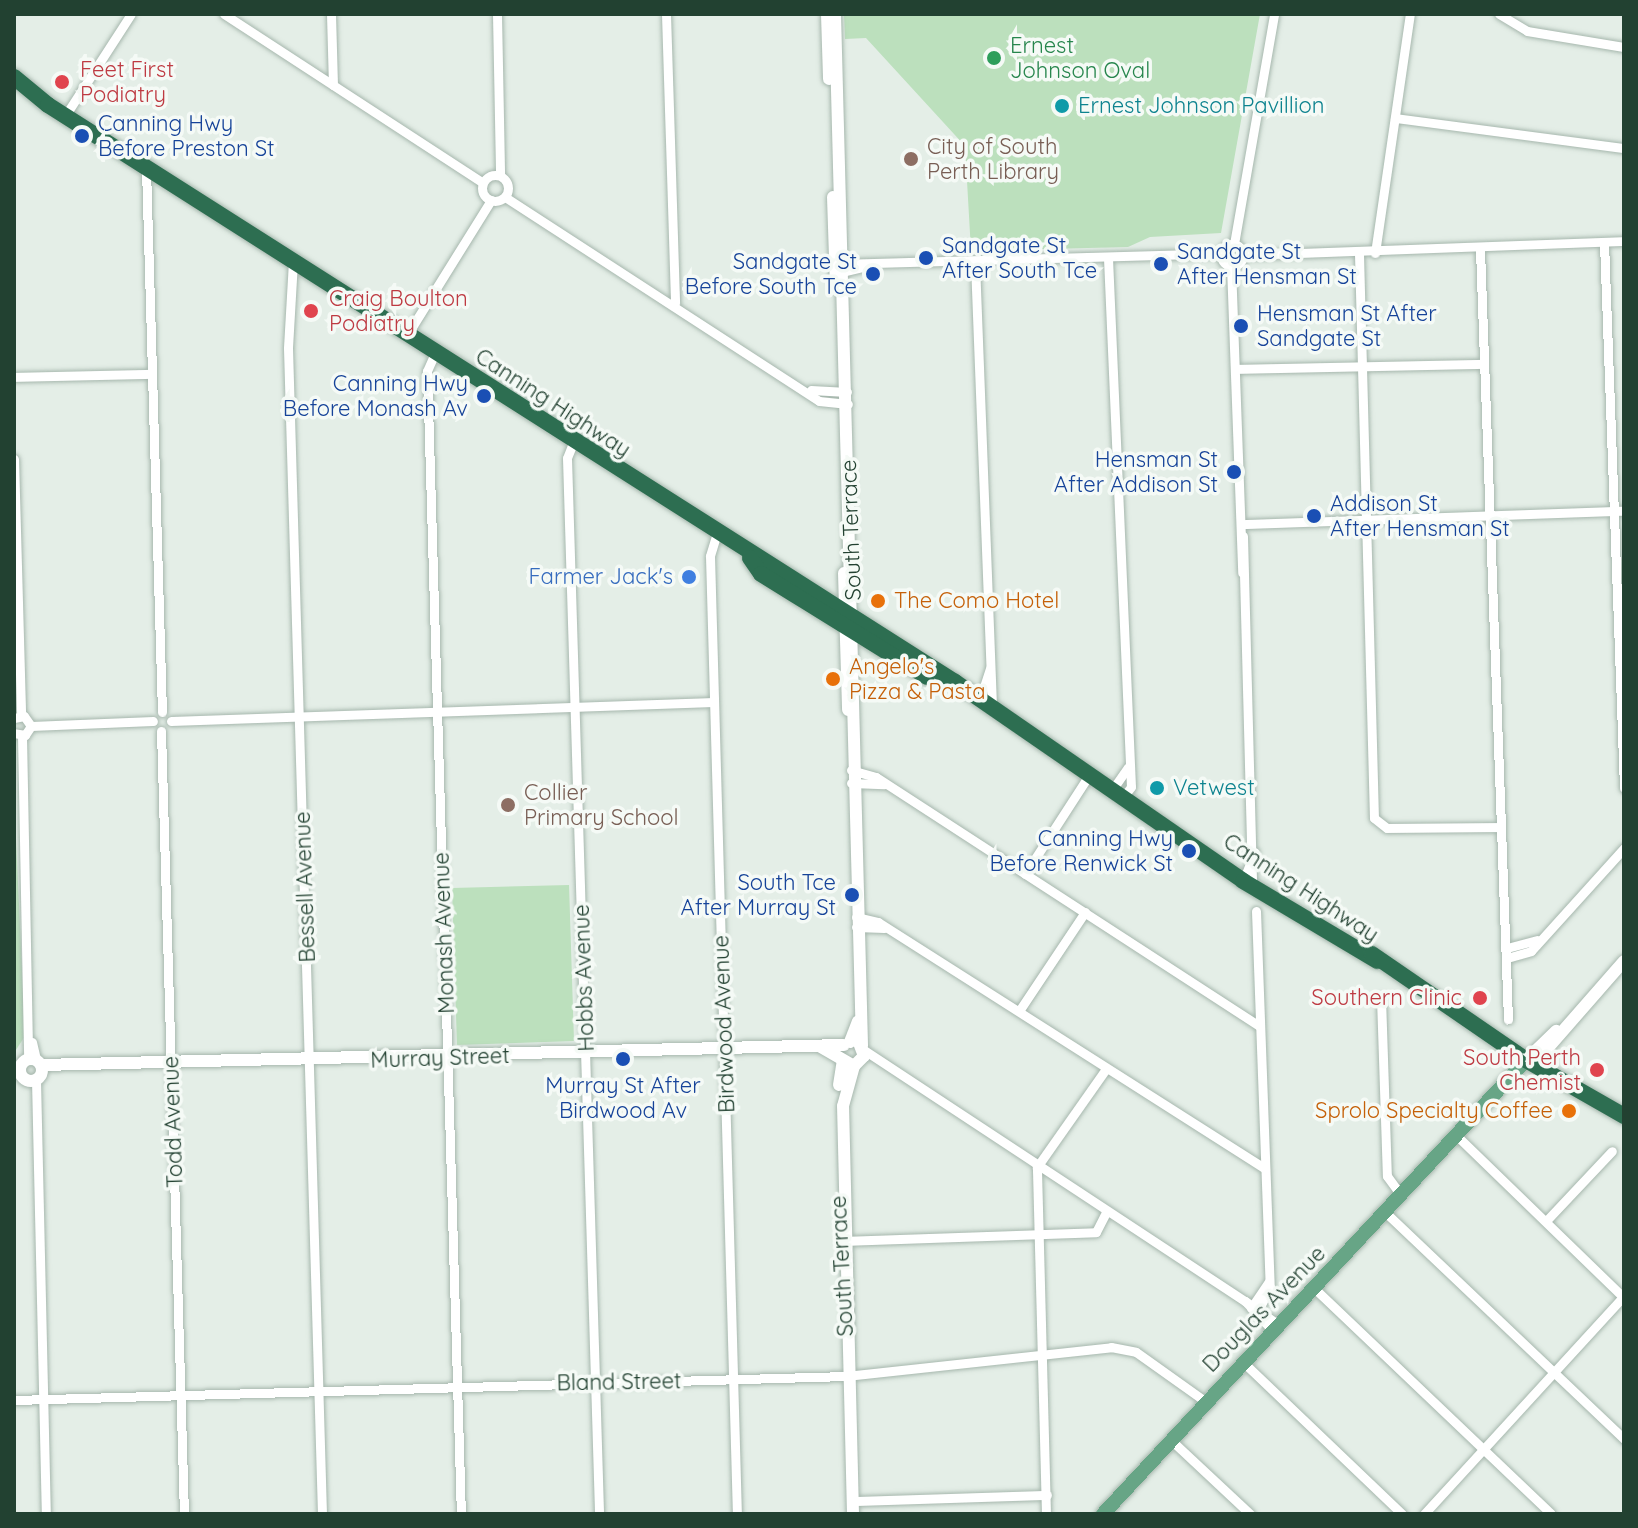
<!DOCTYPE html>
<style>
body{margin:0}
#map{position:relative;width:1638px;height:1528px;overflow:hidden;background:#e4eee7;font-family:Quicksand,sans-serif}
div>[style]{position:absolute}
.green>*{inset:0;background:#bce0bd}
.roads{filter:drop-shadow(0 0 2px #a6b7ad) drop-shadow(0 0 2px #a6b7ad)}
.street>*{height:9px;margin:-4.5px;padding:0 4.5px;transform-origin:4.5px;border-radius:4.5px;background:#fff}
.street>.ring{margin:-4.5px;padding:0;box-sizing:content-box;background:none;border:9px solid #fff;border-radius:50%}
.secondary>*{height:12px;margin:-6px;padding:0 6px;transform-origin:6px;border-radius:6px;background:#fff}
.secondary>.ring{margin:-6px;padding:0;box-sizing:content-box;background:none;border:12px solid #fff;border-radius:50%}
.primary>*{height:14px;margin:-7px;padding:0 7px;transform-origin:7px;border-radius:7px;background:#67a586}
.highway>*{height:16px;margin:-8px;padding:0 8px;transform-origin:8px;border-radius:8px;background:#2d6e51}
.dots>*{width:22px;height:22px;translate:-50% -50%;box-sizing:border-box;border:4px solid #f5faf6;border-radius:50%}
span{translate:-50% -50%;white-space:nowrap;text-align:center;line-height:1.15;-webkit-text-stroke:7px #f5faf6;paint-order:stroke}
.leisure-label{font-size:22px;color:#27864d}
.left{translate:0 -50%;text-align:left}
.health-label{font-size:22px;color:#be3a42}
.right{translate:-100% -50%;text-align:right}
.culture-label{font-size:22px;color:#0d838f}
.transit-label{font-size:22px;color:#164399}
.education-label{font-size:22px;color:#785e54}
.street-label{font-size:22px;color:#224131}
.shop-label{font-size:22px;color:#366cbe}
.food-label{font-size:22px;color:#c56008}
.frame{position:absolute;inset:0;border:16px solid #224131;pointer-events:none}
</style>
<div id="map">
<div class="green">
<div style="clip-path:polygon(844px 14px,1260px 14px,1221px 233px,1150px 237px,1128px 247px,971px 251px,965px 146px,866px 38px,845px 39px)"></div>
<div style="clip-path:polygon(14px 795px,25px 1036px,14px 1053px)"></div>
<div style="clip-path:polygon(569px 885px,574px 1041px,457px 1045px,452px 888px)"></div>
</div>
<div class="roads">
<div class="street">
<div style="left:224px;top:14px;width:309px;rotate:33.1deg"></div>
<div style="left:331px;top:14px;width:71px;rotate:88.4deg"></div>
<div style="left:497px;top:14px;width:161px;rotate:88.9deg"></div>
<div style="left:666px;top:14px;width:289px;rotate:88.2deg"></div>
<div style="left:1499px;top:14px;width:33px;rotate:31deg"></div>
<div style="left:1527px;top:31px;width:98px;rotate:9.4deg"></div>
<div style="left:65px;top:116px;width:121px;rotate:-57.1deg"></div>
<div style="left:1395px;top:118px;width:231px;rotate:7.5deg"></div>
<div style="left:146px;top:168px;width:544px;rotate:88.32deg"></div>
<div class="ring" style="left:482px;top:175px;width:17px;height:17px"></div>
<div style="left:505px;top:197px;width:374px;rotate:33deg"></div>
<div style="left:819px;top:401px;width:29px;rotate:6deg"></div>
<div style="left:1604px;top:242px;width:546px;rotate:87.9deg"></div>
<div class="ring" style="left:1221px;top:244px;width:13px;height:13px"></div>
<div style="left:1234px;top:244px;width:233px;rotate:-80.1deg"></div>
<div style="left:1480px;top:249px;width:771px;rotate:87.92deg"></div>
<div style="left:1375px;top:253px;width:242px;rotate:-81.7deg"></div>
<div style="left:1359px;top:254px;width:564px;rotate:88.48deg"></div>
<div style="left:1374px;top:818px;width:16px;rotate:38deg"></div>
<div style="left:1387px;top:828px;width:114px;rotate:-0.5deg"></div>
<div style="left:1243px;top:255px;width:381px;rotate:-2.1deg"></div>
<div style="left:1108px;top:258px;width:529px;rotate:87.51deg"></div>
<div style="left:1131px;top:787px;width:13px;rotate:129deg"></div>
<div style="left:293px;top:261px;width:87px;rotate:93.3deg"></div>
<div style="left:288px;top:348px;width:1166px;rotate:88.33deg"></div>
<div style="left:975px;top:263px;width:444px;rotate:87.8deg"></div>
<div style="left:838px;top:264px;width:383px;rotate:-1.6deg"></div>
<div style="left:1231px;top:266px;width:307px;rotate:87.9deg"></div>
<div style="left:837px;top:273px;width:28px;rotate:-13deg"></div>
<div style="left:407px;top:335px;width:159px;rotate:-58.1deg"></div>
<div style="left:435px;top:353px;width:20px;rotate:114deg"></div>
<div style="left:427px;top:371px;width:1144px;rotate:88.3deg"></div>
<div style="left:1236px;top:369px;width:248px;rotate:-1.2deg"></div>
<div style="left:14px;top:377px;width:137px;rotate:-1.3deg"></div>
<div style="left:811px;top:390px;width:36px;rotate:3deg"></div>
<div style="left:573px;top:443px;width:16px;rotate:112deg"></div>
<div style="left:567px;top:458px;width:1056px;rotate:88.26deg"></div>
<div style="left:14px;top:459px;width:256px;rotate:88.4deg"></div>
<div style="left:1244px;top:524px;width:380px;rotate:-2deg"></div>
<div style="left:716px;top:536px;width:21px;rotate:107deg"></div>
<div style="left:710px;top:556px;width:958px;rotate:88.39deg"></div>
<div style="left:1243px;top:536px;width:350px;rotate:88.5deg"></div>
<div style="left:980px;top:699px;width:32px;rotate:-72deg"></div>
<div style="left:14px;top:718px;width:10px;rotate:-11deg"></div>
<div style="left:24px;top:716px;width:12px;rotate:55deg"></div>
<div style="left:31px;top:726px;width:11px;rotate:124deg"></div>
<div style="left:25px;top:735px;width:11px;rotate:-170deg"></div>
<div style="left:171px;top:721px;width:543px;rotate:-2deg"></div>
<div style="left:31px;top:726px;width:122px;rotate:-2.3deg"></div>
<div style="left:161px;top:731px;width:783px;rotate:88.32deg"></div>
<div style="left:22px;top:736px;width:323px;rotate:88.9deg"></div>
<div style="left:851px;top:770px;width:26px;rotate:16deg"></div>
<div style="left:876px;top:777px;width:457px;rotate:33deg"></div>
<div style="left:851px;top:783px;width:33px;rotate:2deg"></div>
<div style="left:1112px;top:790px;width:28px;rotate:-55deg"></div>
<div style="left:1025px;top:874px;width:118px;rotate:-57.1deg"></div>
<div style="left:1243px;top:881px;width:31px;rotate:-68deg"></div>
<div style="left:1256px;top:911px;width:376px;rotate:87.9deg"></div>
<div style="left:1270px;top:1287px;width:29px;rotate:117deg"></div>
<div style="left:856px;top:917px;width:23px;rotate:13deg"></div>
<div style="left:878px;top:922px;width:459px;rotate:32.5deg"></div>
<div style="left:856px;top:927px;width:28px;rotate:2deg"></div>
<div style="left:1507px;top:948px;width:31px;rotate:-15deg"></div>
<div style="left:1507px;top:958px;width:25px;rotate:-16deg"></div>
<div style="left:1531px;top:951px;width:139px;rotate:-47.9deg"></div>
<div style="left:1381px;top:998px;width:178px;rotate:88.1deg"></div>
<div style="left:1387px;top:1176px;width:24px;rotate:54deg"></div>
<div style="left:1019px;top:1011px;width:119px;rotate:-56.3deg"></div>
<div style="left:32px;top:1042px;width:18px;rotate:77deg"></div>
<div style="left:864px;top:1050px;width:456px;rotate:33.4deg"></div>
<div style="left:1245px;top:1301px;width:42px;rotate:46.9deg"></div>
<div style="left:36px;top:1080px;width:434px;rotate:88.7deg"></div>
<div style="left:1458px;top:1137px;width:231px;rotate:44.1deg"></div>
<div style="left:1385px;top:1212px;width:330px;rotate:43.5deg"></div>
<div style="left:1546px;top:1221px;width:96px;rotate:-46.7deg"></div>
<div style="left:842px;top:1241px;width:254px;rotate:-2deg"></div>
<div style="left:1096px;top:1232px;width:22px;rotate:-63deg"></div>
<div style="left:1314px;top:1288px;width:327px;rotate:43.6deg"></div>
<div style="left:1245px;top:1301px;width:43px;rotate:35.5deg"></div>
<div style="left:1251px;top:1308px;width:32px;rotate:-56deg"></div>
<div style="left:1244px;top:1363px;width:219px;rotate:43.7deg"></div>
<div style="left:14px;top:1400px;width:832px;rotate:-1.65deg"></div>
<div style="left:846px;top:1376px;width:267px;rotate:-6.2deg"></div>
<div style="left:1111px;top:1347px;width:25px;rotate:11deg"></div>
<div style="left:1136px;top:1352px;width:86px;rotate:35.5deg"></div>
<div style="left:1171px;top:1440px;width:108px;rotate:43.1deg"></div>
<div style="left:853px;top:1501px;width:194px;rotate:-1.8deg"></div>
<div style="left:1046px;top:1514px;width:347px;rotate:-91.5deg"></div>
<div style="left:1037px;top:1167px;width:120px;rotate:-54.9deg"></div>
<div style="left:1424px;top:1514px;width:296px;rotate:-47.5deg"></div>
</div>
<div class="secondary">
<div style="left:827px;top:14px;width:65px;rotate:88.2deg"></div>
<div style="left:835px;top:14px;width:1032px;rotate:88.5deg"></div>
<div style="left:833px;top:197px;width:90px;rotate:88.1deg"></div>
<div style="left:844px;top:573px;width:137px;rotate:88.3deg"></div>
<div style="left:850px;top:1042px;width:22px;rotate:-69deg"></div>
<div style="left:821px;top:1047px;width:38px;rotate:30deg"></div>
<div style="left:854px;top:1066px;width:14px;rotate:-45deg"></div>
<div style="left:864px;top:1056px;width:14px;rotate:-111deg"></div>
<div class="ring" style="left:20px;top:1059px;width:10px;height:10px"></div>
<div style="left:1526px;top:1060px;width:42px;rotate:-44deg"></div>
<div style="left:41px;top:1065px;width:803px;rotate:-1.43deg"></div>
<div style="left:1533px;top:1065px;width:138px;rotate:-48.8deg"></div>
<div style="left:839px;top:1085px;width:25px;rotate:-81deg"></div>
<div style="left:853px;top:1514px;width:408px;rotate:-91.4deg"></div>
<div style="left:843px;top:1106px;width:41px;rotate:-74.6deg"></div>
</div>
<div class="primary">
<div style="left:1103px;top:1514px;width:621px;rotate:-47.02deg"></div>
</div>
<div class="highway">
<div style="left:14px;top:77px;width:44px;rotate:39.5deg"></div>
<div style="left:48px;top:105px;width:1075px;rotate:32.46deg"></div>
<div style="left:955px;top:682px;width:350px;rotate:34.6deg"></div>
<div style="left:1243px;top:881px;width:156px;rotate:30.8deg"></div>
<div style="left:750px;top:558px;width:19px;rotate:55deg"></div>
<div style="left:761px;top:574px;width:195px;rotate:31.8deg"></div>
<div style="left:1372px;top:954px;width:187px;rotate:34.5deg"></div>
<div style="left:1526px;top:1060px;width:113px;rotate:29.7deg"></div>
</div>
</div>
<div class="dots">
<div style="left:994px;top:58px;background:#2e9e5b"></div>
<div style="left:62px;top:82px;background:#e0444e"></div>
<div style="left:1062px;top:106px;background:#0f9aa8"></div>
<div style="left:82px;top:136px;background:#1a4fb4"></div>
<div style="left:911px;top:159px;background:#8d6e63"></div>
<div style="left:926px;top:258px;background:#1a4fb4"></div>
<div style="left:1161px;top:264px;background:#1a4fb4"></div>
<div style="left:873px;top:274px;background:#1a4fb4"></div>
<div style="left:311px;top:311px;background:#e0444e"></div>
<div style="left:1241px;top:326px;background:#1a4fb4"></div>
<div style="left:484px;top:396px;background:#1a4fb4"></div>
<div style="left:1234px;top:472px;background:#1a4fb4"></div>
<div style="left:1314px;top:516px;background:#1a4fb4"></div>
<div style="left:689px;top:577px;background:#3f7fe0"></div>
<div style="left:878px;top:601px;background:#e8710a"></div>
<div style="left:833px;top:679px;background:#e8710a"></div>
<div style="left:1157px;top:788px;background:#0f9aa8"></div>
<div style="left:508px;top:805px;background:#8d6e63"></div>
<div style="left:1189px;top:851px;background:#1a4fb4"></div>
<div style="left:852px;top:895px;background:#1a4fb4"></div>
<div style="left:1480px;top:998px;background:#e0444e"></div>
<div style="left:623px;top:1059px;background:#1a4fb4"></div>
<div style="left:1597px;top:1070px;background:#e0444e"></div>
<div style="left:1569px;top:1111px;background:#e8710a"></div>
</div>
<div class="leisure-label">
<span class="left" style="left:1010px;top:58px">Ernest<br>Johnson Oval</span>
</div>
<div class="health-label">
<span class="left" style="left:80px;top:82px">Feet First<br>Podiatry</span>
<span class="left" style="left:329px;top:311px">Craig Boulton<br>Podiatry</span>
<span class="right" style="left:1462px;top:998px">Southern Clinic</span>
<span class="right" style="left:1581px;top:1070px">South Perth<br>Chemist</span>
</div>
<div class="culture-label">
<span class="left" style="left:1078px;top:106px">Ernest Johnson Pavillion</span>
<span class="left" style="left:1173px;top:788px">Vetwest</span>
</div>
<div class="transit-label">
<span class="left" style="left:98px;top:136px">Canning Hwy<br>Before Preston St</span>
<span class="left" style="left:942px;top:258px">Sandgate St<br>After South Tce</span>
<span class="left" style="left:1177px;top:264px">Sandgate St<br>After Hensman St</span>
<span class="right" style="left:857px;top:274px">Sandgate St<br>Before South Tce</span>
<span class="left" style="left:1257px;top:326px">Hensman St After<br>Sandgate St</span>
<span class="right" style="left:468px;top:396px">Canning Hwy<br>Before Monash Av</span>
<span class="right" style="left:1218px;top:472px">Hensman St<br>After Addison St</span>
<span class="left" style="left:1330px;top:516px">Addison St<br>After Hensman St</span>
<span class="right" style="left:1173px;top:851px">Canning Hwy<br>Before Renwick St</span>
<span class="right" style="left:836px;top:895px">South Tce<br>After Murray St</span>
<span style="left:623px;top:1098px">Murray St After<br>Birdwood Av</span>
</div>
<div class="education-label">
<span class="left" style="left:927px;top:159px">City of South<br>Perth Library</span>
<span class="left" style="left:524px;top:805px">Collier<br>Primary School</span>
</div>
<div class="street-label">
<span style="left:553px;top:403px;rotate:33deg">Canning Highway</span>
<span style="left:851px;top:530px;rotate:-92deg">South Terrace</span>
<span style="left:305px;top:887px;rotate:-92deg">Bessell Avenue</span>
<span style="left:1301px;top:888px;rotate:33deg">Canning Highway</span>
<span style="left:444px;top:933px;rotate:-92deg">Monash Avenue</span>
<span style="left:584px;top:978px;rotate:-92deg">Hobbs Avenue</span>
<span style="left:724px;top:1024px;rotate:-92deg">Birdwood Avenue</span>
<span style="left:440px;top:1058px;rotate:-2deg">Murray Street</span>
<span style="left:173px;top:1122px;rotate:-92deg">Todd Avenue</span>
<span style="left:842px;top:1266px;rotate:-93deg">South Terrace</span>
<span style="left:1264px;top:1309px;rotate:-46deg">Douglas Avenue</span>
<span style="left:619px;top:1382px;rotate:-1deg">Bland Street</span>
</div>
<div class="shop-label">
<span class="right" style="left:673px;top:577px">Farmer Jack's</span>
</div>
<div class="food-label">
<span class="left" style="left:894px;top:601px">The Como Hotel</span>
<span class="left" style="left:849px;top:679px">Angelo's<br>Pizza &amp; Pasta</span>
<span class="right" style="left:1553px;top:1111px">Sprolo Specialty Coffee</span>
</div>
<div class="frame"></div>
</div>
